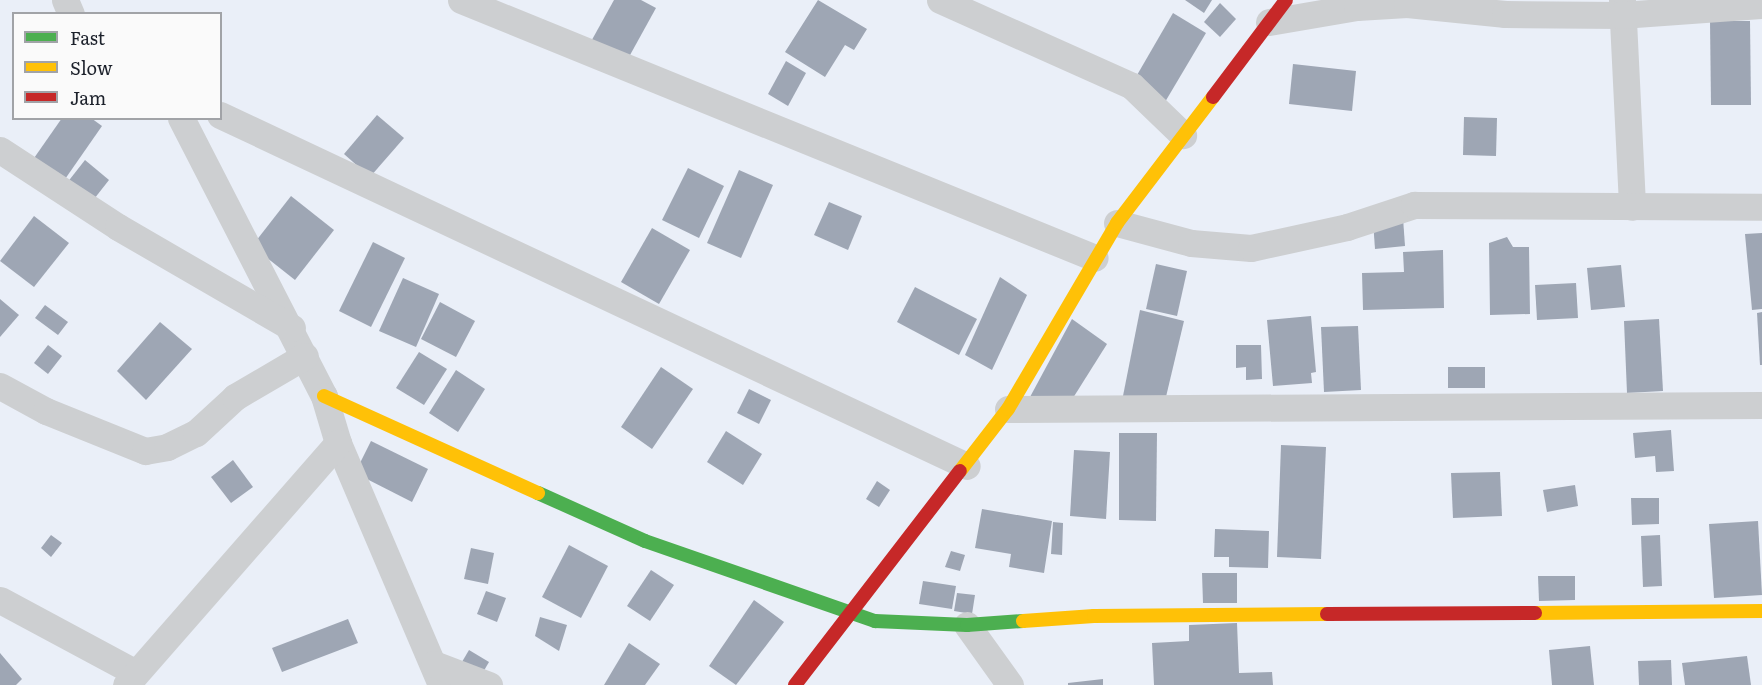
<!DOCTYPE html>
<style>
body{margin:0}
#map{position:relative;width:1762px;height:685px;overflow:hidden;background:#eaeff8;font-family:Literata,serif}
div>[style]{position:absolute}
.building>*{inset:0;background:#9ea6b4}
.street>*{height:27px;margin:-13.5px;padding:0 13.5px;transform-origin:13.5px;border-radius:13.5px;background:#cdcfd1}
.fast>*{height:14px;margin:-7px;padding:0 7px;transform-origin:7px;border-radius:7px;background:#4caf50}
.slow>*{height:14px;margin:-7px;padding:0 7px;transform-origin:7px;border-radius:7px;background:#ffc107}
.jam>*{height:14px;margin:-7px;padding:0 7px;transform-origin:7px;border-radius:7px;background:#c62828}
span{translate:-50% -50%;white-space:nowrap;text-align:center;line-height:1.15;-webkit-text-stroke:6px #fafafa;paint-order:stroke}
.legend{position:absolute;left:12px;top:12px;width:210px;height:108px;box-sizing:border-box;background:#fafafa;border:2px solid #a1a3a7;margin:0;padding:8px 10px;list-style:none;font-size:18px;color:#1c212b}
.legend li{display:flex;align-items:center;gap:12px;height:30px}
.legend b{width:30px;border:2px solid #a1a3a7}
</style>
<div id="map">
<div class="building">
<div style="clip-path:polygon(614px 0,641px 0,656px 8px,619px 75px,583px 56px)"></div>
<div style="clip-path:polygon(818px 0,867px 29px,854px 50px,845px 45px,825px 77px,785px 52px)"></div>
<div style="clip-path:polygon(1185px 0,1212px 0,1204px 13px)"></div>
<div style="clip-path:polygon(1220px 3px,1236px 19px,1220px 37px,1204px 22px)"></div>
<div style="clip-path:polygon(1173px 13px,1206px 33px,1165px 102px,1133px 82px)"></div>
<div style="clip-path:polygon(1710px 21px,1750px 21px,1751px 105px,1711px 105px)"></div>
<div style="clip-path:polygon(786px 61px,806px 73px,788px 106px,768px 94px)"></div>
<div style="clip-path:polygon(1293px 64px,1356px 71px,1352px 111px,1289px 104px)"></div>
<div style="clip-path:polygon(377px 115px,404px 138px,370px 177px,344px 154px)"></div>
<div style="clip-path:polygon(1464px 117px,1497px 118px,1496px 156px,1463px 155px)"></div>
<div style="clip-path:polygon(62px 118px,91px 118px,102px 126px,63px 182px,32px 161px)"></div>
<div style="clip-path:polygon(85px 160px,109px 180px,87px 208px,63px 188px)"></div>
<div style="clip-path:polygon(688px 168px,724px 186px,699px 238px,662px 220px)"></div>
<div style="clip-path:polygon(739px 170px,773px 185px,741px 258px,707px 243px)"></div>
<div style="clip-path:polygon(291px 196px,334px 230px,295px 280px,252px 246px)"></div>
<div style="clip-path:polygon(829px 202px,862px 216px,848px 250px,814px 235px)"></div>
<div style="clip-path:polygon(34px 216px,69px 243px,34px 287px,0 261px)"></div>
<div style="clip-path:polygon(1403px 218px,1405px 246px,1375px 249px,1373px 221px)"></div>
<div style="clip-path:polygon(652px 228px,690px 250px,659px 304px,621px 282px)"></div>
<div style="clip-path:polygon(1762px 233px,1762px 309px,1752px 310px,1745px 234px)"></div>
<div style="clip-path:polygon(1507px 237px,1513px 247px,1529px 247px,1530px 314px,1490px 315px,1489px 243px)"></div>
<div style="clip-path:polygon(373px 242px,405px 258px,371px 327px,339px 311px)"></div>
<div style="clip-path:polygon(1443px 250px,1444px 308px,1363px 310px,1362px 273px,1404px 272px,1403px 252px)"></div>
<div style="clip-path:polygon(1156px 264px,1187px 271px,1177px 316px,1146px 309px)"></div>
<div style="clip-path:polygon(1621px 265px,1625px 307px,1591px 310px,1587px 268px)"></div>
<div style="clip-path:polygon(1000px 277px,1027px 295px,992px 370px,965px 355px)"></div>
<div style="clip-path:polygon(403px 278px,439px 294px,416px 347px,379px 331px)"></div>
<div style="clip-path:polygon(1576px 283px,1578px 318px,1537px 320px,1535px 285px)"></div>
<div style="clip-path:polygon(915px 287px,977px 319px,959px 355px,897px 322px)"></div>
<div style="clip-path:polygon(0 299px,19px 315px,0 337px)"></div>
<div style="clip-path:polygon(440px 302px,475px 321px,456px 357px,421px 339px)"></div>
<div style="clip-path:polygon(45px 305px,68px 322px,58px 335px,35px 318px)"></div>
<div style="clip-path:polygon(1140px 310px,1184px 321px,1165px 401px,1121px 406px)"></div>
<div style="clip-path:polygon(1762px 312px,1762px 365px,1760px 365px,1757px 313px)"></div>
<div style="clip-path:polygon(1311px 316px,1316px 372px,1311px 373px,1312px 383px,1273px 386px,1267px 320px)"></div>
<div style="clip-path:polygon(1072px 319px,1107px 344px,1073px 398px,1030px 397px)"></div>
<div style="clip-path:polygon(1659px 319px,1663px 391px,1627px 393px,1624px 321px)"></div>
<div style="clip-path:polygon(160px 322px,192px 349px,146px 400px,117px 371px)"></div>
<div style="clip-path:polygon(1358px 326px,1361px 390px,1324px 392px,1321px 327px)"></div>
<div style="clip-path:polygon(48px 345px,62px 356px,48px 374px,34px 363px)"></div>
<div style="clip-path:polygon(1236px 345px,1261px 345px,1262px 379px,1246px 380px,1246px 367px,1236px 368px)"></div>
<div style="clip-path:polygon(419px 352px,447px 369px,424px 405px,396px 388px)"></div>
<div style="clip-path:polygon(661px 367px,693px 389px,652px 449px,621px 427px)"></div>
<div style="clip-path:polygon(1448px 367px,1485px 367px,1485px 388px,1448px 388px)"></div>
<div style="clip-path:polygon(456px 370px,485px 389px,458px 432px,429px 413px)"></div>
<div style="clip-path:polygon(749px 389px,771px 400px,759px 424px,737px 413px)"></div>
<div style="clip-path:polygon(1671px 430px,1674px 471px,1656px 472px,1655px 456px,1635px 458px,1633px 433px)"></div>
<div style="clip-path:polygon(726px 431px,762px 454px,743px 485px,707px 462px)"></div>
<div style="clip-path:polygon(1119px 433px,1157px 433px,1156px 521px,1119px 520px)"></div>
<div style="clip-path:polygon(371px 441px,428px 469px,412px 502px,355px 473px)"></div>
<div style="clip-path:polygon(1281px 445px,1326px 447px,1321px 559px,1277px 557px)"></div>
<div style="clip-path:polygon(1074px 450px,1110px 452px,1106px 519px,1070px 516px)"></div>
<div style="clip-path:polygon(233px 460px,253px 487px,231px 503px,211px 477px)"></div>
<div style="clip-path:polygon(1500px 472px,1502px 516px,1453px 518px,1451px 473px)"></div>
<div style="clip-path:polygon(877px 481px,890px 490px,879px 507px,866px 499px)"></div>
<div style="clip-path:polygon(1575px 485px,1578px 506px,1547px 512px,1543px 490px)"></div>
<div style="clip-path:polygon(1631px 498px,1659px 498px,1659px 524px,1632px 525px)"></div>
<div style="clip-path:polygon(982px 509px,1052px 521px,1044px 573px,1009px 567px,1011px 554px,975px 548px)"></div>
<div style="clip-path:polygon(1758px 521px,1762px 595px,1714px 598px,1709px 524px)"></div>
<div style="clip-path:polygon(1053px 522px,1063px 523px,1062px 555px,1051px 554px)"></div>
<div style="clip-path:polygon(1215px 529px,1269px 531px,1268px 568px,1229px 567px,1229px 557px,1214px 557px)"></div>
<div style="clip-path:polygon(51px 535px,62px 543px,51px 557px,41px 548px)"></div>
<div style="clip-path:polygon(1660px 535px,1662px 586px,1643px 587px,1641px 536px)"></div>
<div style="clip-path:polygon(569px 545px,608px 566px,581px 618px,542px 597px)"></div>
<div style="clip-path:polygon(471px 548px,494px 553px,488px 584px,464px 579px)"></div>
<div style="clip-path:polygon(951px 551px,965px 555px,960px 571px,945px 567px)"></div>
<div style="clip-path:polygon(651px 570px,674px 585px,650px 621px,627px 606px)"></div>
<div style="clip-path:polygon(1202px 573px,1237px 573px,1237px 603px,1203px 603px)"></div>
<div style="clip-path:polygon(1538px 576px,1575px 576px,1575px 600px,1539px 601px)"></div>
<div style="clip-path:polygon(923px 581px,956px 586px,952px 609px,919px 604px)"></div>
<div style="clip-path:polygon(486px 591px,506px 598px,497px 622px,477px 614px)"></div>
<div style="clip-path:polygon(957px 593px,975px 595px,972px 614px,954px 611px)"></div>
<div style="clip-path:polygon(754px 600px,784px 622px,736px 685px,709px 666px)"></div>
<div style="clip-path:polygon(540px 617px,567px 625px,559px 651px,535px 636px)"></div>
<div style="clip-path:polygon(348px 619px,358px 643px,282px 672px,272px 648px)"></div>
<div style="clip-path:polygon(1237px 623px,1239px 673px,1272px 672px,1273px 685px,1154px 685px,1152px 643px,1189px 641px,1189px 625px)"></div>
<div style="clip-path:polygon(629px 643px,660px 664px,645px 685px,604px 685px)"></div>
<div style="clip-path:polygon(1590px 646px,1594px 685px,1552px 685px,1549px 650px)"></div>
<div style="clip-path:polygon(469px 650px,489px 662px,479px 679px,459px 667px)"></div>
<div style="clip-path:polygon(0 653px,22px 679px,16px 685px,0 685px)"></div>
<div style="clip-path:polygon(1747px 656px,1751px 685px,1685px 685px,1682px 663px)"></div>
<div style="clip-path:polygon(1671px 660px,1672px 685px,1639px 685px,1638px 661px)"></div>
<div style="clip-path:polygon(1103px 679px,1103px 685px,1068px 685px,1068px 683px)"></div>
</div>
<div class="street">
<div style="left:65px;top:0;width:15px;rotate:67deg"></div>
<div style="left:461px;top:0;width:684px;rotate:22.14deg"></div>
<div style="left:940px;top:0;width:210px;rotate:24.1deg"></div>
<div style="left:1132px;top:86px;width:71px;rotate:43.9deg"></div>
<div style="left:1622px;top:0;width:207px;rotate:87.2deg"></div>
<div style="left:1269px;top:22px;width:89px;rotate:-9.7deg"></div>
<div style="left:1357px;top:7px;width:50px;rotate:-3.4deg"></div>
<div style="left:1407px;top:4px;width:99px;rotate:5.8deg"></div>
<div style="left:1505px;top:14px;width:116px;rotate:0.5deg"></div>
<div style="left:1621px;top:15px;width:141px;rotate:-4.1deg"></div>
<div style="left:220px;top:115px;width:825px;rotate:25.17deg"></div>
<div style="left:181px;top:118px;width:313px;rotate:62.8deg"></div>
<div style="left:324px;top:396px;width:49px;rotate:73.4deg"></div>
<div style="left:338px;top:443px;width:263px;rotate:66.9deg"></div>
<div style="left:0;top:150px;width:141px;rotate:33.1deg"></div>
<div style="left:118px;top:227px;width:201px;rotate:30.1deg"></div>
<div style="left:1117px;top:223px;width:77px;rotate:15.1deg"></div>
<div style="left:1191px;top:243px;width:60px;rotate:4.8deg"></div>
<div style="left:1251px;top:248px;width:98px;rotate:-12.3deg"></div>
<div style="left:1347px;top:227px;width:71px;rotate:-18.2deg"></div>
<div style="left:1414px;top:205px;width:348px;rotate:0.3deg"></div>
<div style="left:0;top:386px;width:52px;rotate:28.5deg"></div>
<div style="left:46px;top:411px;width:107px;rotate:22deg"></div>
<div style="left:145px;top:451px;width:22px;rotate:-10deg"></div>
<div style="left:167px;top:447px;width:32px;rotate:-26deg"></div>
<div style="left:196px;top:433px;width:53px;rotate:-42.7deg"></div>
<div style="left:235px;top:397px;width:81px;rotate:-30.4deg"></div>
<div style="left:1008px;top:409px;width:754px;rotate:-0.3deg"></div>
<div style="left:0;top:600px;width:154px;rotate:28.2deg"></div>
<div style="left:967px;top:625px;width:74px;rotate:54.4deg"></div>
<div style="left:434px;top:664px;width:59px;rotate:20.9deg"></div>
<div style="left:126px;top:685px;width:322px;rotate:-48.8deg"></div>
</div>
<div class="fast">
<div style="left:538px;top:493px;width:117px;rotate:24.2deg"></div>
<div style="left:645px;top:541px;width:244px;rotate:19.2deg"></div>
<div style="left:875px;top:621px;width:92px;rotate:2.5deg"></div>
<div style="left:967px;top:625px;width:56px;rotate:-4.1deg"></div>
</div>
<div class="slow">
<div style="left:324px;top:396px;width:235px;rotate:24.4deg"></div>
<div style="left:960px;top:471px;width:78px;rotate:-52.3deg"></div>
<div style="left:1008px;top:409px;width:216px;rotate:-59.6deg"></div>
<div style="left:1117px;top:223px;width:158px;rotate:-52.7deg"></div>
<div style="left:1535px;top:613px;width:227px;rotate:-0.5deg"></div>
<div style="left:1023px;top:621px;width:71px;rotate:-4deg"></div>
<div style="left:1094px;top:616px;width:233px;rotate:-0.5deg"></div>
</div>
<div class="jam">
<div style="left:1213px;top:97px;width:121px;rotate:-53deg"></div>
<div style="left:1327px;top:614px;width:208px;rotate:-0.3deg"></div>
<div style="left:795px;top:685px;width:270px;rotate:-52.4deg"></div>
</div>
<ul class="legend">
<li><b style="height:8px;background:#4caf50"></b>Fast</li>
<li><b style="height:8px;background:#ffc107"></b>Slow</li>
<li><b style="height:8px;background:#c62828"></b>Jam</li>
</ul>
</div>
